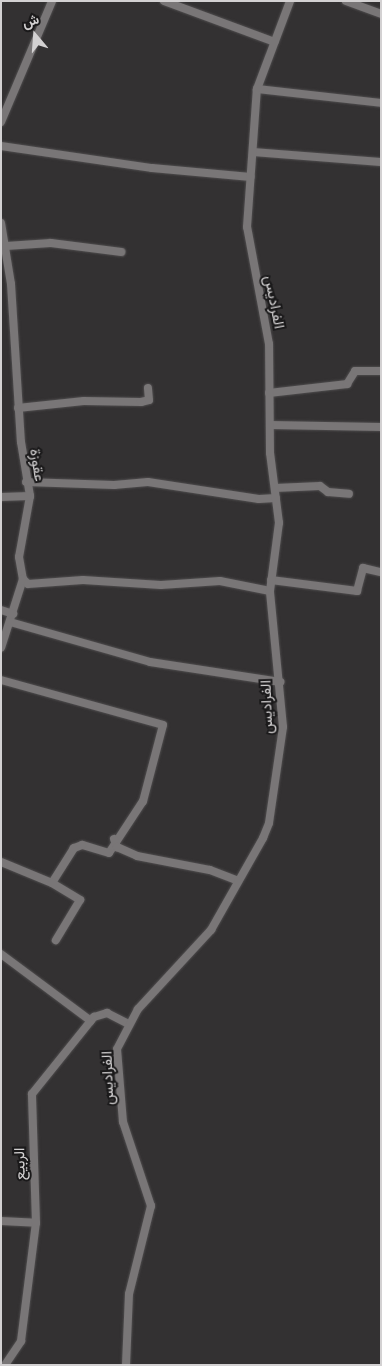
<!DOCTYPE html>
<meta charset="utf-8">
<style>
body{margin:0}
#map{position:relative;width:382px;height:1366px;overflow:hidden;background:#333132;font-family:"Noto Sans",Vazirmatn,sans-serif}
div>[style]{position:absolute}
.roads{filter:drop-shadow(0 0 1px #4f4d4e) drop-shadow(0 0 1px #4f4d4e)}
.minor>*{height:8px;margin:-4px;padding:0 4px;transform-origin:4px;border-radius:4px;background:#797677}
span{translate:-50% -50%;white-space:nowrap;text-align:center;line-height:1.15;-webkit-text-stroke:4px #1a191a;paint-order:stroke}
.street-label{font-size:15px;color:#d3d1d2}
.frame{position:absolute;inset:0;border:2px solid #d3d1d2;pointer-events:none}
.north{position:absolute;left:10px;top:10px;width:50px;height:50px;-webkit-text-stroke:4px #1a191a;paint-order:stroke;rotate:342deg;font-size:14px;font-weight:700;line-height:20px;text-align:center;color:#d3d1d2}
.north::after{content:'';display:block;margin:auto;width:18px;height:22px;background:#d3d1d2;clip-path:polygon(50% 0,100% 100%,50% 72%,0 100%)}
</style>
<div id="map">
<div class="roads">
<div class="minor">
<div style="left:164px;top:1px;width:118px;rotate:20.3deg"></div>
<div style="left:346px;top:1px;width:37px;rotate:20deg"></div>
<div style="left:257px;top:89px;width:125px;rotate:6.4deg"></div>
<div style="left:1px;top:122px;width:131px;rotate:-67.1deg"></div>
<div style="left:1px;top:146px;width:153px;rotate:8.3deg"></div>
<div style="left:152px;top:168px;width:99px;rotate:5.2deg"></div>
<div style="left:253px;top:152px;width:128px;rotate:4.5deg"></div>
<div style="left:1px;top:223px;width:62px;rotate:80.7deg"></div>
<div style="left:11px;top:284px;width:158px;rotate:86.4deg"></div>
<div style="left:21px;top:442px;width:55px;rotate:80.5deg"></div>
<div style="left:30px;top:496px;width:62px;rotate:100.2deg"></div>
<div style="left:19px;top:557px;width:22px;rotate:80deg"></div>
<div style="left:23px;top:579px;width:72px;rotate:107.7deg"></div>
<div style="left:6px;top:246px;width:45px;rotate:-3.8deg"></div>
<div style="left:51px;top:243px;width:71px;rotate:7.3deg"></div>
<div style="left:269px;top:393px;width:79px;rotate:-6.6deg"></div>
<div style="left:347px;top:384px;width:15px;rotate:-58deg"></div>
<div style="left:355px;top:371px;width:26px"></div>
<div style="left:18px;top:408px;width:66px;rotate:-6.1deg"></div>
<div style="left:84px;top:401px;width:57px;rotate:1deg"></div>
<div style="left:141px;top:402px;width:8px;rotate:-14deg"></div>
<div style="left:149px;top:400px;width:12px;rotate:-95deg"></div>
<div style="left:270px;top:425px;width:111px;rotate:1deg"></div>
<div style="left:26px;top:482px;width:88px;rotate:2deg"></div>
<div style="left:114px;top:485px;width:34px;rotate:-5deg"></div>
<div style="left:148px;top:482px;width:112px;rotate:8.7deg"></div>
<div style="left:259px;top:499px;width:17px;rotate:-3deg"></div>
<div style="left:275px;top:488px;width:45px;rotate:-2.5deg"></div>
<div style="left:320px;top:486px;width:10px;rotate:37deg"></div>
<div style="left:328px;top:492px;width:21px;rotate:5deg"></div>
<div style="left:1px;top:497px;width:29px;rotate:-2deg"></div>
<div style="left:23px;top:579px;width:7px;rotate:45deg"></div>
<div style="left:28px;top:584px;width:55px;rotate:-4.2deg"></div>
<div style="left:83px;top:580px;width:78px;rotate:3.7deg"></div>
<div style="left:161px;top:585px;width:59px;rotate:-3.9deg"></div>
<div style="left:220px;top:581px;width:51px;rotate:11.3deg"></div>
<div style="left:271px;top:580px;width:87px;rotate:7.3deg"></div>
<div style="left:357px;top:591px;width:24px;rotate:-75deg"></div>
<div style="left:363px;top:568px;width:18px;rotate:13deg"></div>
<div style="left:1px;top:610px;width:13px;rotate:18deg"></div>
<div style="left:10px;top:622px;width:146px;rotate:15.9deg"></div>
<div style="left:150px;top:662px;width:132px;rotate:8.7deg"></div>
<div style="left:1px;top:680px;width:168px;rotate:15.5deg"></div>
<div style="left:163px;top:725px;width:79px;rotate:104.7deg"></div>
<div style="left:143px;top:801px;width:62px;rotate:123.2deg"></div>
<div style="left:109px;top:853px;width:28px;rotate:-163deg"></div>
<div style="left:82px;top:845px;width:9px;rotate:159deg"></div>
<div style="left:74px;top:848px;width:41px;rotate:122.2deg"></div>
<div style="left:52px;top:883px;width:55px;rotate:-157.6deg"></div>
<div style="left:114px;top:839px;width:9px;rotate:69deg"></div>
<div style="left:117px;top:847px;width:22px;rotate:24deg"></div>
<div style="left:137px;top:856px;width:74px;rotate:10.9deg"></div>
<div style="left:210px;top:870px;width:30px;rotate:21deg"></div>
<div style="left:52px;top:883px;width:33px;rotate:31deg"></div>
<div style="left:80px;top:900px;width:47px;rotate:121deg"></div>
<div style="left:1px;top:954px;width:112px;rotate:36.7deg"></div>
<div style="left:1px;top:1221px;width:35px;rotate:3deg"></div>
<div style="left:5px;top:1365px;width:29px;rotate:-56deg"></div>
<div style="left:21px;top:1341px;width:119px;rotate:-82.8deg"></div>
<div style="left:36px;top:1223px;width:129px;rotate:-91.8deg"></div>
<div style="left:32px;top:1094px;width:99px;rotate:-51.2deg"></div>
<div style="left:94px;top:1017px;width:14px;rotate:-17deg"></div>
<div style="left:107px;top:1013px;width:25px;rotate:27deg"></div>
<div style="left:126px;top:1365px;width:71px;rotate:-87.6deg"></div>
<div style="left:129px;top:1294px;width:91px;rotate:-76deg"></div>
<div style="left:151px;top:1206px;width:89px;rotate:-108.4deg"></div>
<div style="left:123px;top:1122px;width:73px;rotate:-94.7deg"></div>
<div style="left:117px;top:1049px;width:45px;rotate:-62.3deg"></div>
<div style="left:138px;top:1009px;width:108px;rotate:-47.3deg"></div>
<div style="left:211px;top:930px;width:106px;rotate:-60.5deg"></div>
<div style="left:263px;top:838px;width:16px;rotate:-68deg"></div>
<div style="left:269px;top:823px;width:97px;rotate:-81.7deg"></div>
<div style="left:283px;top:727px;width:137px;rotate:-95.5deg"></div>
<div style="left:270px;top:591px;width:69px;rotate:-82.5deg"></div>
<div style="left:279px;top:523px;width:71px;rotate:-97.3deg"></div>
<div style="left:270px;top:453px;width:109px;rotate:-90.5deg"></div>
<div style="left:269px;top:344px;width:119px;rotate:-100.6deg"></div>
<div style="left:247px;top:227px;width:138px;rotate:-85.9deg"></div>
<div style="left:257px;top:89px;width:94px;rotate:-69.4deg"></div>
</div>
</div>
<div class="street-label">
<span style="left:275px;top:302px;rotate:79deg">الفراديس</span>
<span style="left:38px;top:465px;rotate:81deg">عقوزة</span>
<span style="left:266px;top:707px;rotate:-92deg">الفراديس</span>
<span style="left:107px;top:1078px;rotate:-92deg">الفراديس</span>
<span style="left:19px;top:1164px;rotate:-91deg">الربيع</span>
</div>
<div class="frame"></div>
<div class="north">ش</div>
</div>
